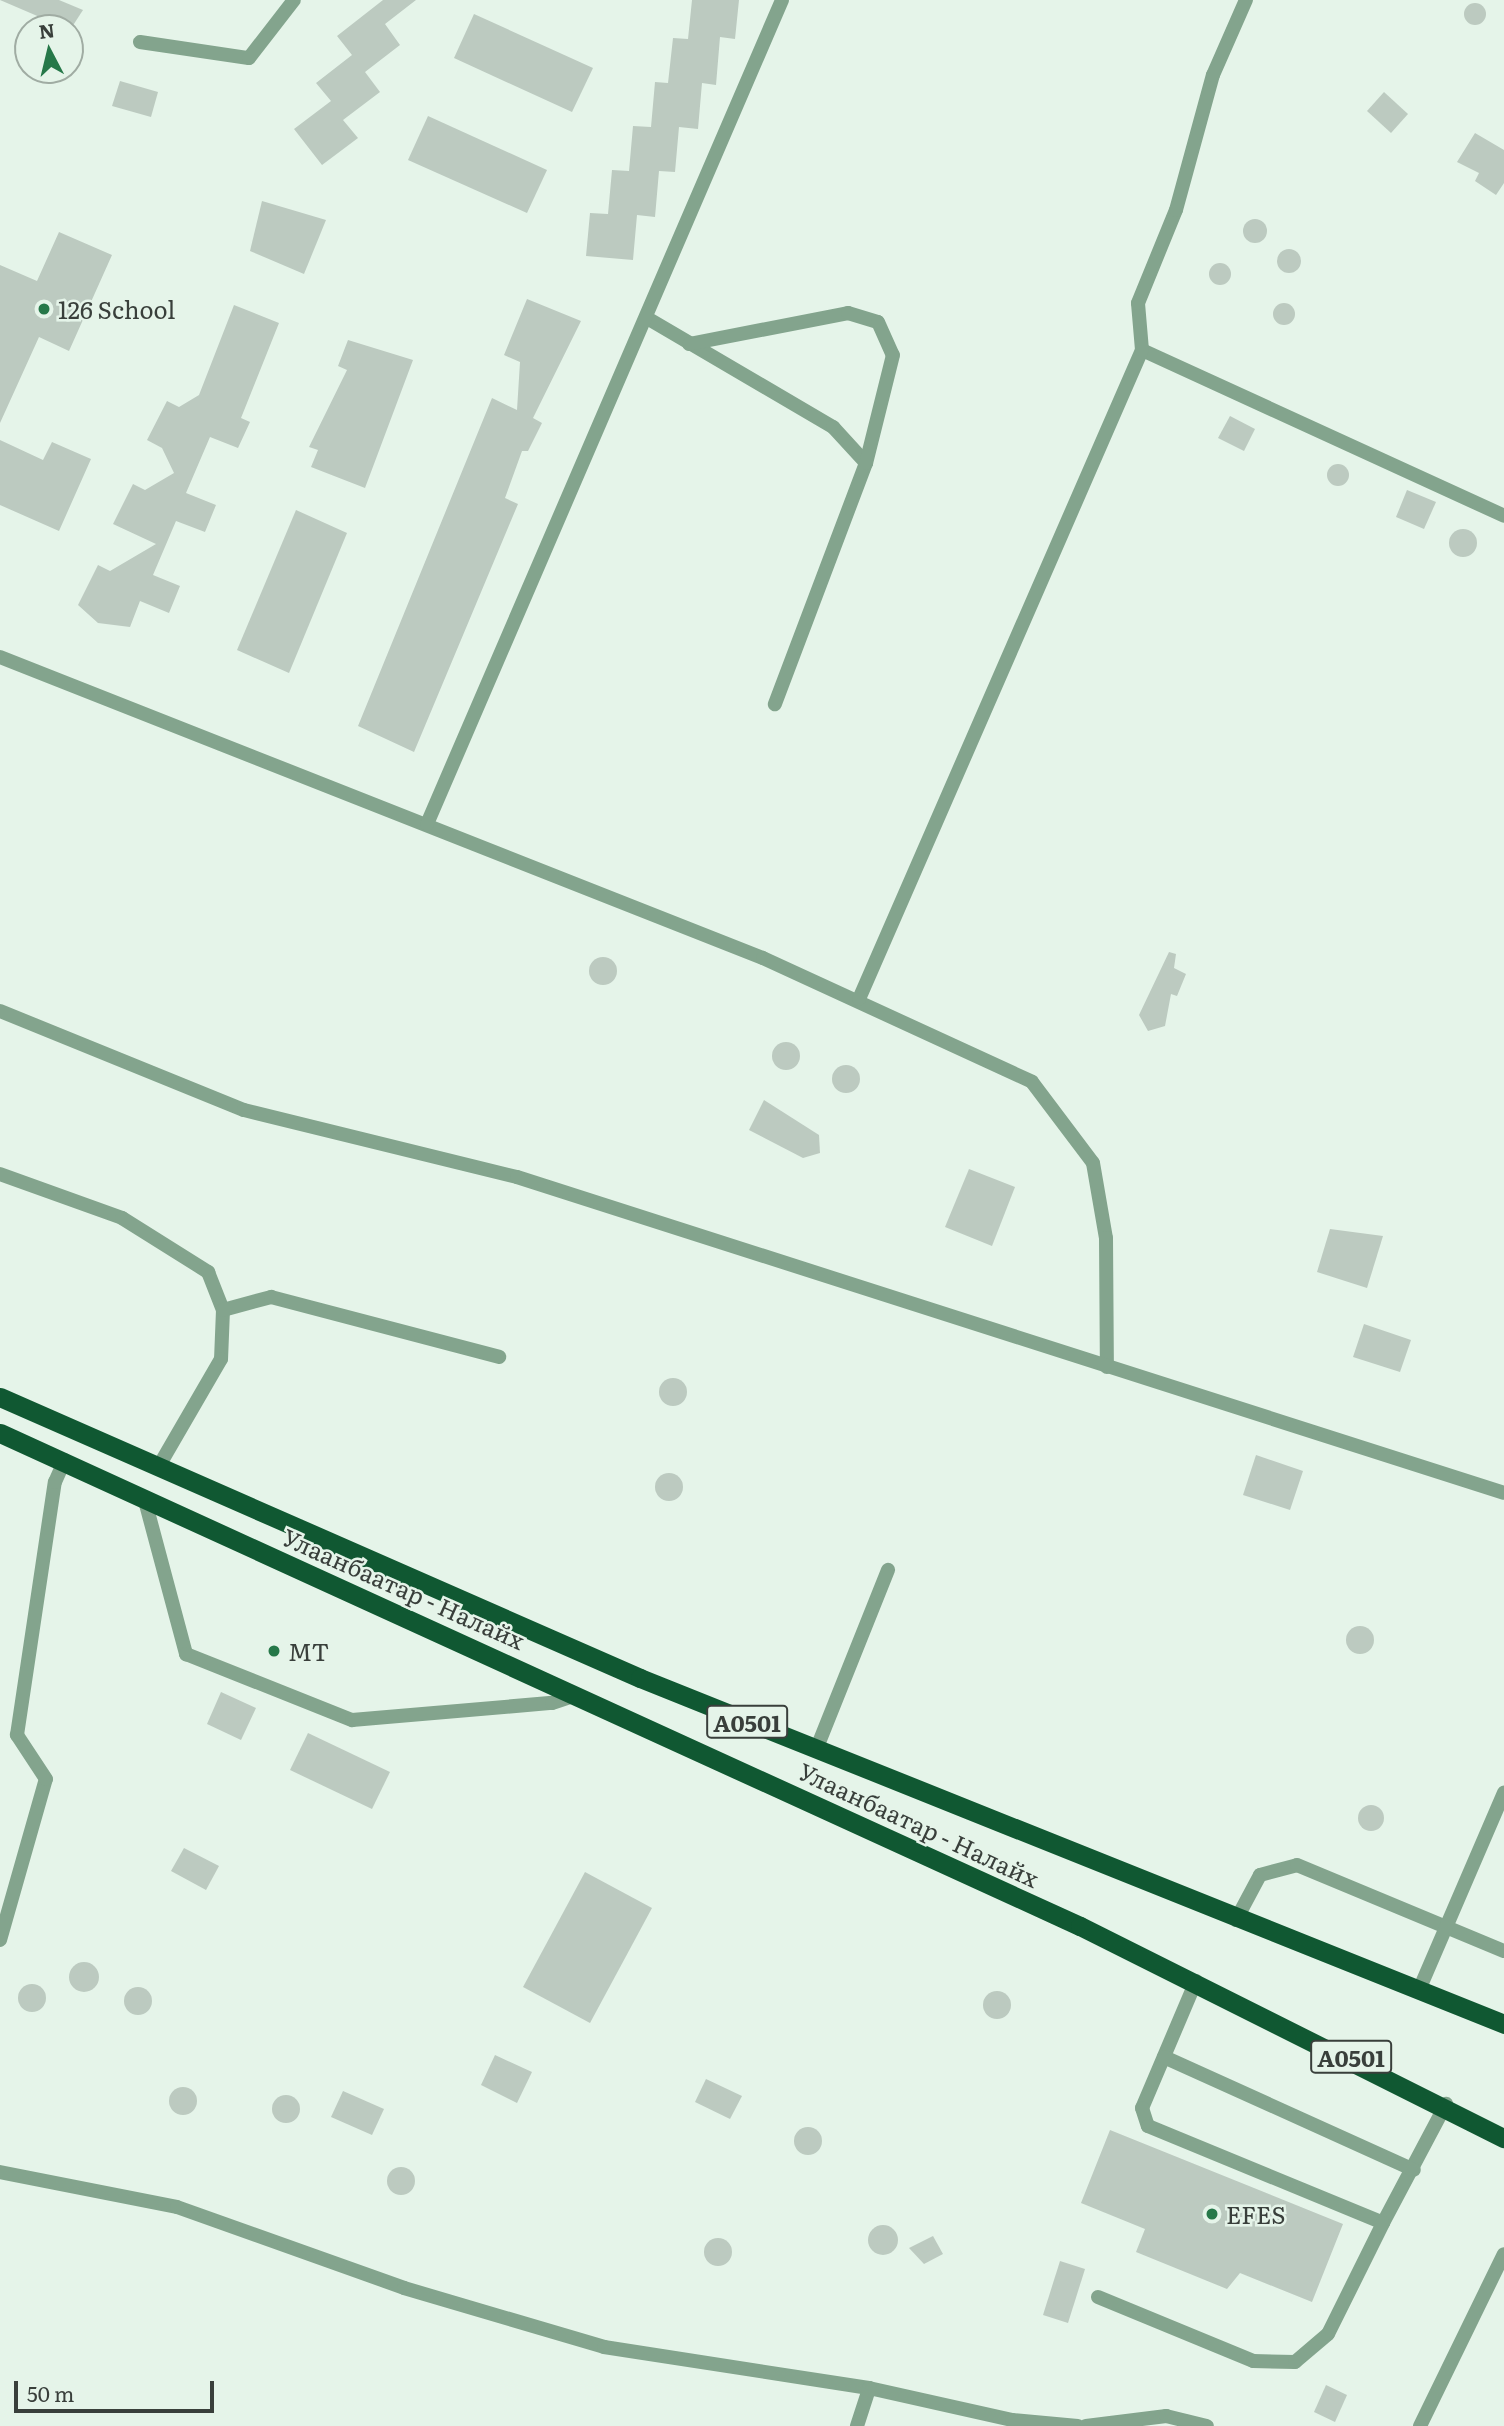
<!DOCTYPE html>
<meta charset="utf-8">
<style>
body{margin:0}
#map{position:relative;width:1504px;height:2426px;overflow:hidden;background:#e5f4e9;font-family:Literata,serif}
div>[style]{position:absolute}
.building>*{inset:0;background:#bccac0}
.round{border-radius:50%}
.service>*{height:14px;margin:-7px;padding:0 7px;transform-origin:7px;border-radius:7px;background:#83a48d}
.minor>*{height:14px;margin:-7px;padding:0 7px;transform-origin:7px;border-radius:7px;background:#83a48d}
.trunk>*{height:19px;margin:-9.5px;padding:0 9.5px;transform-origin:9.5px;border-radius:9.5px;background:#105832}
.dots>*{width:19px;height:19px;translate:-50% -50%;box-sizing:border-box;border:4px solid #e5f4e9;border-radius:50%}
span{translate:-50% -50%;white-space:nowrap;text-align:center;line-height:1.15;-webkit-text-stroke:5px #e5f4e9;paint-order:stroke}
.shield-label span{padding:2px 5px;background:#e5f4e9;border:2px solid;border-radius:5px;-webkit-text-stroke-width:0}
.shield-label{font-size:23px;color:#393f3b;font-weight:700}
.poi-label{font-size:24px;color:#393f3b}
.left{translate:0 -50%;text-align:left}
.street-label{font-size:24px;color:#393f3b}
.north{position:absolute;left:14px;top:14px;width:70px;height:70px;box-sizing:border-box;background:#e5f4e9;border:2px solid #a0aca3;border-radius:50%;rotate:353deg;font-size:19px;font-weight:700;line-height:28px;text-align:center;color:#393f3b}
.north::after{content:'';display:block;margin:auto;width:24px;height:32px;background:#267849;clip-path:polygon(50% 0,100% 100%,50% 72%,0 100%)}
.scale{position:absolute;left:14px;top:2381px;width:200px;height:32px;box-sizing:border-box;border:4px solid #393f3b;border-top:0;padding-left:9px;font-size:21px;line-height:24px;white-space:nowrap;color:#393f3b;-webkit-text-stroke:5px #e5f4e9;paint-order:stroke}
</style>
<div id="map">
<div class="building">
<div style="clip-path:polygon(0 0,59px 0,83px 10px,70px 30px)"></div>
<div style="clip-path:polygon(383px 0,416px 0,385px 24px,400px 45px,365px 72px,380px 92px,343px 120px,358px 138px,322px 165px,294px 129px,331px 101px,316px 83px,352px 55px,337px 36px)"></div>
<div style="clip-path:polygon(692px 0,739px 0,735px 39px,720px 37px,716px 85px,702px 83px,698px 129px,679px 127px,675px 172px,659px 171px,655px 217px,637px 215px,633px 260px,586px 256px,590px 213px,608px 214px,612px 170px,629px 171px,633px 126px,651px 127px,655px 82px,668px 83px,673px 38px,688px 39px)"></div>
<div class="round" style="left:1464px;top:3px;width:22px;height:22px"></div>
<div style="clip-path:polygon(474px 14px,593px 68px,572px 112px,454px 58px)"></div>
<div style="clip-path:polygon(120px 81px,158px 92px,151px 117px,112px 106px)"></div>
<div style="clip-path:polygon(1384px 92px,1408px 114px,1391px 133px,1367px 111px)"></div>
<div style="clip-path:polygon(428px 116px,547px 170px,527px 213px,408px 160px)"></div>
<div style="clip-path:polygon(1475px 133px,1504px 150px,1504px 183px,1496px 195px,1475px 181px,1479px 173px,1457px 162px)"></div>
<div style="clip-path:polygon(262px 201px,326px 220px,304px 274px,250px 251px)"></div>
<div class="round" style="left:1243px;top:219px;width:24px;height:24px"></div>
<div style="clip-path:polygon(59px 232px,112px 255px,69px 351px,39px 337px,0 423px,0 265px,37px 281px)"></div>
<div class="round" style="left:1277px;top:249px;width:24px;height:24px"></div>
<div class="round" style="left:1209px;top:263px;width:22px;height:22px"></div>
<div style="clip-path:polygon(527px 299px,581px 321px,533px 418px,542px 423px,528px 451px,522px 451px,505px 498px,518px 504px,414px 752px,358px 726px,492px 398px,517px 410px,520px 362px,504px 355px)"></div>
<div class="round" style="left:1273px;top:303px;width:22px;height:22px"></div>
<div style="clip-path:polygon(234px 305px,279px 323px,241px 418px,250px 422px,238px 448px,210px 437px,186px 493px,216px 505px,205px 532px,176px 521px,153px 575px,180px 586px,169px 613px,140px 601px,130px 627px,98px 623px,78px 605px,98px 565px,110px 571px,156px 544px,113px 524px,133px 484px,145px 490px,174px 473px,162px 448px,147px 440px,167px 401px,179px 407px,199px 395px)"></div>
<div style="clip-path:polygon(348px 340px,413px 360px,365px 488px,311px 467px,318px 450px,309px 447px,347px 370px,338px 366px)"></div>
<div style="clip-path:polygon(1230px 416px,1255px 429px,1244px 451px,1218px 438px)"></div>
<div style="clip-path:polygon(0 440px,43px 460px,52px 442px,91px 459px,59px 531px,0 505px)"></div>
<div class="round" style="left:1327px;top:464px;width:22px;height:22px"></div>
<div style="clip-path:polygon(1407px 490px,1436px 502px,1424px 529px,1396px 517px)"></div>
<div style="clip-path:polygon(296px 510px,347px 533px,289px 673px,237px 650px)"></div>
<div class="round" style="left:1449px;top:529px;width:28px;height:28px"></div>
<div style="clip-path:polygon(1169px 952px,1176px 954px,1174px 968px,1186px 974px,1177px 996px,1171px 994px,1165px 1026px,1148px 1031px,1139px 1015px)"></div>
<div class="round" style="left:589px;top:957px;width:28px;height:28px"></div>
<div class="round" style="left:772px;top:1042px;width:28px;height:28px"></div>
<div class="round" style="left:832px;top:1065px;width:28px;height:28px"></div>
<div style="clip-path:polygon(764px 1100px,819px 1135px,820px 1153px,803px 1158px,749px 1130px)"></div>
<div style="clip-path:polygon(969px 1169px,1015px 1187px,992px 1246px,945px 1227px)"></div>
<div style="clip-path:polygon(1330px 1229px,1383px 1236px,1367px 1288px,1317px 1272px)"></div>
<div style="clip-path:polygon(1364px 1324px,1411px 1340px,1400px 1372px,1353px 1357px)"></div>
<div class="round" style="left:659px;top:1378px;width:28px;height:28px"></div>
<div style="clip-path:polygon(1256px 1455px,1303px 1471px,1290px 1510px,1243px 1495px)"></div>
<div class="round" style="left:655px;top:1473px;width:28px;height:28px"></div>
<div class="round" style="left:1346px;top:1626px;width:28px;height:28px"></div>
<div style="clip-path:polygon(221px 1692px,256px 1708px,241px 1740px,207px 1724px)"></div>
<div style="clip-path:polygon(308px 1733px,390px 1772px,372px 1809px,290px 1770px)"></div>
<div class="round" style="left:1358px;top:1805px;width:26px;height:26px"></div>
<div style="clip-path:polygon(184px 1848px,219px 1866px,206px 1890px,171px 1871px)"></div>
<div style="clip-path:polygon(585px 1872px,652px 1908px,590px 2023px,523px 1987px)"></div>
<div class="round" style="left:69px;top:1962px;width:30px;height:30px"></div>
<div class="round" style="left:18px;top:1984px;width:28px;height:28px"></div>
<div class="round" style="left:124px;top:1987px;width:28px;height:28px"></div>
<div class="round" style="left:983px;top:1991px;width:28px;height:28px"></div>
<div style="clip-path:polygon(495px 2055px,532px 2072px,517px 2103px,481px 2085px)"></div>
<div style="clip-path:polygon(706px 2079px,742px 2096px,730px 2119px,695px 2102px)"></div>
<div class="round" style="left:169px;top:2087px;width:28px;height:28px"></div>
<div style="clip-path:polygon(343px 2091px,384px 2109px,372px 2135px,331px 2117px)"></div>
<div class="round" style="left:272px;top:2095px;width:28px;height:28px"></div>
<div class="round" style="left:794px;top:2127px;width:28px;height:28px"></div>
<div style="clip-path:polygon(1110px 2130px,1343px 2224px,1312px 2302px,1240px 2273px,1227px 2289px,1136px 2252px,1145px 2229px,1081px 2203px)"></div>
<div class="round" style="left:387px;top:2167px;width:28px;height:28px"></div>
<div class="round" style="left:868px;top:2225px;width:30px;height:30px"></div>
<div style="clip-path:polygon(933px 2236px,943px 2254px,924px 2264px,909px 2248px)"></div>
<div class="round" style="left:704px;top:2238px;width:28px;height:28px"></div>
<div style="clip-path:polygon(1060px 2261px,1085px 2269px,1068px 2323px,1043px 2315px)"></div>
<div style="clip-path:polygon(1326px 2385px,1347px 2395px,1335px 2422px,1314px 2412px)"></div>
</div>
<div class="service">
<div style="left:647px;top:318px;width:216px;rotate:30.4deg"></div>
<div style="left:833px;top:427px;width:49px;rotate:47.5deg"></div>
<div style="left:866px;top:463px;width:258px;rotate:110.7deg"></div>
<div style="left:689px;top:344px;width:162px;rotate:-11deg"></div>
<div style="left:848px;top:313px;width:31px;rotate:17deg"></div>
<div style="left:878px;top:322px;width:36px;rotate:66deg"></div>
<div style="left:893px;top:355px;width:111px;rotate:104deg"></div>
<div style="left:0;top:1174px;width:130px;rotate:19.8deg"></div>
<div style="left:122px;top:1218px;width:102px;rotate:32.1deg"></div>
<div style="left:208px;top:1272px;width:41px;rotate:68.5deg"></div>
<div style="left:223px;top:1310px;width:49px;rotate:92.3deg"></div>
<div style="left:221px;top:1359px;width:124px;rotate:120.1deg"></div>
<div style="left:223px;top:1310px;width:50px;rotate:-15.2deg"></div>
<div style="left:271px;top:1297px;width:236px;rotate:14.7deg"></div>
<div style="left:816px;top:1750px;width:194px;rotate:-68.2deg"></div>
<div style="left:1196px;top:1981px;width:138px;rotate:113deg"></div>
<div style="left:1142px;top:2108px;width:19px;rotate:72deg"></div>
<div style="left:1148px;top:2126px;width:254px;rotate:22.4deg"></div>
<div style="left:1383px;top:2223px;width:135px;rotate:-62.1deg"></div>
<div style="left:1164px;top:2057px;width:274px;rotate:24.3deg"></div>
<div style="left:1098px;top:2297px;width:168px;rotate:22.4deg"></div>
<div style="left:1253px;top:2361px;width:42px;rotate:1.4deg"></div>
<div style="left:1295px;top:2362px;width:43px;rotate:-40.3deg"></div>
<div style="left:1328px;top:2334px;width:124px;rotate:-63.6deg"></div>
</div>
<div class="minor">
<div style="left:140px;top:42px;width:110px;rotate:8.4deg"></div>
<div style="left:249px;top:58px;width:73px;rotate:-52.2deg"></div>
<div style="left:1142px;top:350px;width:398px;rotate:24.6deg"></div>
<div style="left:0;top:657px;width:820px;rotate:21.53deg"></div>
<div style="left:763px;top:958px;width:296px;rotate:24.7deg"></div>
<div style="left:1032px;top:1082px;width:101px;rotate:53deg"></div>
<div style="left:1093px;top:1163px;width:76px;rotate:80.2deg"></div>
<div style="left:1106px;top:1238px;width:129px;rotate:89.6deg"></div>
<div style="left:427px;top:824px;width:897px;rotate:-66.69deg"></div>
<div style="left:859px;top:999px;width:708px;rotate:-66.44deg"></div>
<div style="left:1142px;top:350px;width:47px;rotate:-94.9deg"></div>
<div style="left:1138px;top:303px;width:100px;rotate:-67.8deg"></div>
<div style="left:1176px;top:210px;width:140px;rotate:-74.7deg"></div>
<div style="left:1213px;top:75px;width:82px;rotate:-66.3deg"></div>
<div style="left:0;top:1011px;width:263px;rotate:22.1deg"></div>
<div style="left:244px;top:1110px;width:281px;rotate:13.8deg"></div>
<div style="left:517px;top:1177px;width:1036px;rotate:17.75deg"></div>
<div style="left:144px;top:1497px;width:163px;rotate:75deg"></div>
<div style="left:186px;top:1654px;width:179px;rotate:21.7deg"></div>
<div style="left:352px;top:1720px;width:201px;rotate:-4.9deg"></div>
<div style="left:552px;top:1703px;width:26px;rotate:-18deg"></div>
<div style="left:1236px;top:1920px;width:51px;rotate:-61.9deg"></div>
<div style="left:1260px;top:1875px;width:38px;rotate:-15deg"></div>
<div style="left:1297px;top:1865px;width:224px;rotate:22.6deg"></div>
<div style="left:0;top:1940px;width:167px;rotate:-74.1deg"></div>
<div style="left:46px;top:1779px;width:53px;rotate:-123.4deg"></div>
<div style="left:17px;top:1735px;width:256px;rotate:-81.5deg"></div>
<div style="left:55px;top:1482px;width:24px;rotate:-66deg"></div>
<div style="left:1419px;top:1990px;width:215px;rotate:-66.7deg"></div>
<div style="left:0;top:2172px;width:180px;rotate:11.2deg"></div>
<div style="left:177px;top:2207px;width:241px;rotate:19.6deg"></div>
<div style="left:404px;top:2288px;width:209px;rotate:16.4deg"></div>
<div style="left:604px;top:2347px;width:268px;rotate:8.8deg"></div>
<div style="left:869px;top:2388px;width:147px;rotate:12.6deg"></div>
<div style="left:1012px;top:2420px;width:66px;rotate:5.2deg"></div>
<div style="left:857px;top:2426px;width:40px;rotate:-72deg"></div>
<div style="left:1086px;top:2426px;width:81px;rotate:-7.1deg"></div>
<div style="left:1166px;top:2416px;width:42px;rotate:13.7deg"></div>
<div style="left:1420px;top:2426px;width:191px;rotate:-64deg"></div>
</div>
<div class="trunk">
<div style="left:0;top:1397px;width:699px;rotate:23.7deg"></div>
<div style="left:640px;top:1678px;width:931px;rotate:21.82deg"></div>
<div style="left:0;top:1433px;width:1187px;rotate:24.54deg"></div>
<div style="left:1080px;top:1926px;width:474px;rotate:26.6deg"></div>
</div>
<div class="dots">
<div style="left:44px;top:309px;background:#267849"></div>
<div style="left:274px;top:1651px;background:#267849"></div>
<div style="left:1212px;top:2214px;background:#267849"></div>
</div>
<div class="shield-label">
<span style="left:747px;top:1722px">A0501</span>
<span style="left:1351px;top:2057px">A0501</span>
</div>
<div class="poi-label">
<span class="left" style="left:58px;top:309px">126 School</span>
<span class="left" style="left:288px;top:1651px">MT</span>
<span class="left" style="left:1226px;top:2214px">EFES</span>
</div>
<div class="street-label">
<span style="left:404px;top:1588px;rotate:24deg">Улаанбаатар - Налайх</span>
<span style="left:919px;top:1824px;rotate:25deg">Улаанбаатар - Налайх</span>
</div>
<div class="north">N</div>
<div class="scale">50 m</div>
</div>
